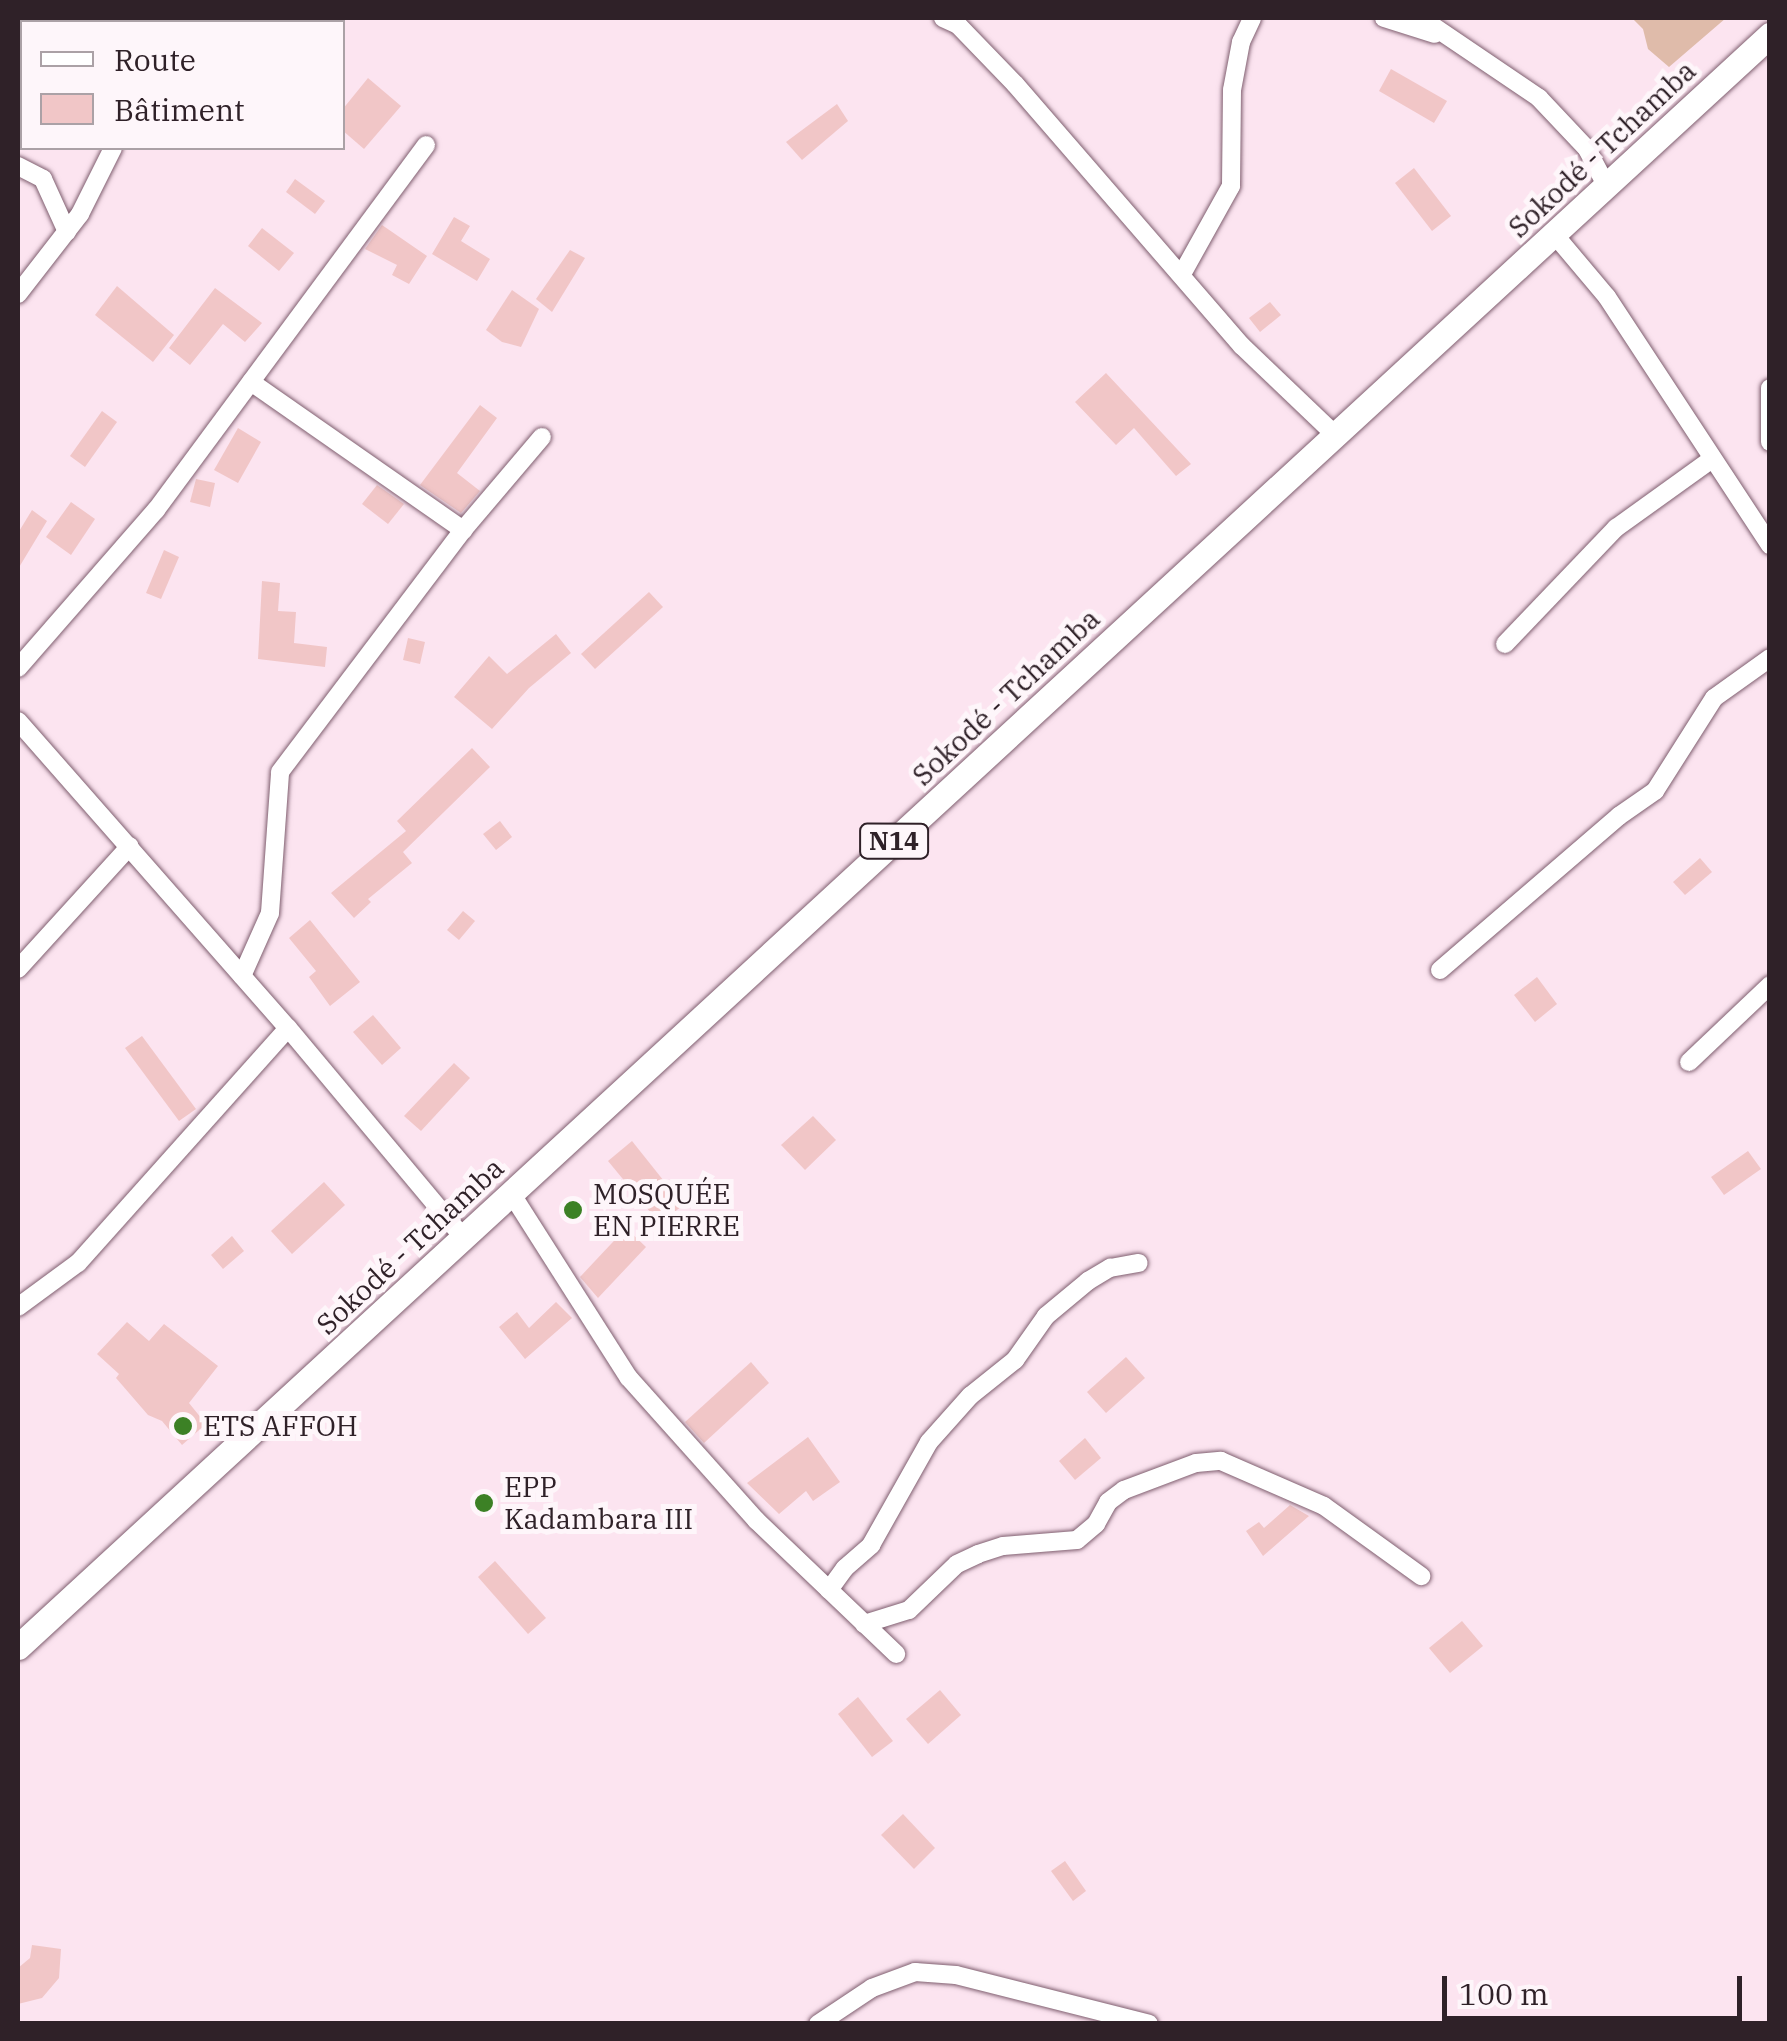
<!DOCTYPE html>
<meta charset="utf-8">
<style>
body{margin:0}
#map{position:relative;width:1787px;height:2041px;overflow:hidden;background:#fce4f0;font-family:"IBM Plex Serif",serif}
div>[style]{position:absolute}
.green>*{inset:0;background:#dfbbaa}
.building>*{inset:0;background:#f1c6c7}
.roads{filter:drop-shadow(0 0 2px #7f5e6f) drop-shadow(0 0 2px #7f5e6f)}
.minor>*{height:18px;margin:-9px;padding:0 9px;transform-origin:9px;border-radius:9px;background:#fff}
.primary>*{height:25px;margin:-12.5px;padding:0 12.5px;transform-origin:12.5px;border-radius:12.5px;background:#fff}
.dots>*{width:28px;height:28px;translate:-50% -50%;box-sizing:border-box;border:5px solid #fef6fa;border-radius:50%}
span{translate:-50% -50%;white-space:nowrap;text-align:center;line-height:1.15;-webkit-text-stroke:10px #fef6fa;paint-order:stroke}
.shield-label span{padding:2px 8px;background:#fef6fa;border:2px solid;border-radius:8px;-webkit-text-stroke-width:0}
.shield-label{font-size:25px;color:#2f2128;font-weight:700}
.street-label{font-size:28px;color:#2f2128}
.poi-label{font-size:28px;color:#2f2128}
.left{translate:0 -50%;text-align:left}
.frame{position:absolute;inset:0;border:20px solid #2f2128;pointer-events:none}
.legend{position:absolute;left:20px;top:20px;width:325px;height:130px;box-sizing:border-box;background:#fef6fa;border:2px solid #aba1a6;margin:0;padding:12px 18px;list-style:none;font-size:30px;color:#2f2128}
.legend li{display:flex;align-items:center;gap:20px;height:50px}
.legend b{width:50px;border:2px solid #aba1a6}
.scale{position:absolute;left:1442px;top:1976px;width:300px;height:45px;box-sizing:border-box;border:5px solid #2f2128;border-top:0;padding-left:12px;font-size:30px;line-height:35px;white-space:nowrap;color:#2f2128;-webkit-text-stroke:8px #fef6fa;paint-order:stroke}
</style>
<div id="map">
<div class="green">
<div style="clip-path:polygon(1632px 18px,1726px 18px,1669px 67px,1648px 49px,1643px 29px)"></div>
</div>
<div class="building">
<div style="clip-path:polygon(1391px 69px,1447px 101px,1434px 123px,1379px 91px)"></div>
<div style="clip-path:polygon(368px 78px,401px 106px,364px 149px,342px 130px,342px 110px)"></div>
<div style="clip-path:polygon(837px 104px,848px 121px,802px 160px,786px 142px)"></div>
<div style="clip-path:polygon(1414px 168px,1451px 216px,1432px 231px,1395px 183px)"></div>
<div style="clip-path:polygon(295px 179px,325px 201px,315px 214px,286px 192px)"></div>
<div style="clip-path:polygon(454px 217px,470px 226px,461px 241px,490px 259px,477px 281px,432px 254px)"></div>
<div style="clip-path:polygon(382px 225px,427px 256px,409px 284px,392px 275px,397px 265px,365px 249px)"></div>
<div style="clip-path:polygon(262px 228px,294px 253px,279px 271px,248px 246px)"></div>
<div style="clip-path:polygon(570px 250px,585px 258px,552px 312px,536px 299px)"></div>
<div style="clip-path:polygon(117px 286px,174px 335px,153px 362px,95px 315px)"></div>
<div style="clip-path:polygon(215px 288px,262px 323px,245px 342px,223px 324px,190px 365px,169px 348px)"></div>
<div style="clip-path:polygon(512px 290px,539px 309px,521px 347px,502px 342px,486px 330px)"></div>
<div style="clip-path:polygon(1270px 302px,1281px 315px,1260px 332px,1249px 318px)"></div>
<div style="clip-path:polygon(1106px 373px,1191px 464px,1176px 476px,1134px 428px,1116px 445px,1075px 402px)"></div>
<div style="clip-path:polygon(480px 405px,497px 418px,457px 473px,480px 491px,461px 513px,420px 485px)"></div>
<div style="clip-path:polygon(102px 411px,117px 422px,85px 467px,70px 456px)"></div>
<div style="clip-path:polygon(238px 428px,261px 442px,238px 483px,214px 470px)"></div>
<div style="clip-path:polygon(196px 479px,215px 483px,210px 507px,190px 502px)"></div>
<div style="clip-path:polygon(377px 485px,404px 504px,388px 524px,362px 504px)"></div>
<div style="clip-path:polygon(71px 502px,95px 519px,71px 555px,46px 537px)"></div>
<div style="clip-path:polygon(32px 510px,47px 521px,18px 569px,18px 533px)"></div>
<div style="clip-path:polygon(164px 550px,179px 557px,161px 599px,146px 593px)"></div>
<div style="clip-path:polygon(262px 581px,280px 583px,278px 611px,296px 612px,294px 643px,327px 647px,325px 667px,258px 659px)"></div>
<div style="clip-path:polygon(649px 592px,663px 607px,595px 669px,581px 654px)"></div>
<div style="clip-path:polygon(556px 634px,571px 653px,529px 688px,492px 729px,454px 697px,489px 656px,507px 674px)"></div>
<div style="clip-path:polygon(408px 638px,425px 642px,420px 664px,403px 660px)"></div>
<div style="clip-path:polygon(472px 748px,490px 767px,403px 852px,412px 863px,368px 899px,371px 902px,354px 918px,331px 893px,406px 831px,397px 821px)"></div>
<div style="clip-path:polygon(500px 821px,512px 837px,496px 850px,483px 834px)"></div>
<div style="clip-path:polygon(1700px 858px,1712px 872px,1685px 895px,1673px 882px)"></div>
<div style="clip-path:polygon(463px 911px,475px 921px,459px 940px,447px 930px)"></div>
<div style="clip-path:polygon(310px 920px,360px 982px,330px 1006px,309px 977px,316px 971px,289px 938px)"></div>
<div style="clip-path:polygon(1537px 977px,1557px 1004px,1535px 1022px,1514px 995px)"></div>
<div style="clip-path:polygon(373px 1015px,401px 1048px,382px 1065px,353px 1032px)"></div>
<div style="clip-path:polygon(142px 1036px,196px 1109px,179px 1121px,125px 1048px)"></div>
<div style="clip-path:polygon(454px 1063px,470px 1078px,421px 1131px,404px 1116px)"></div>
<div style="clip-path:polygon(813px 1116px,836px 1140px,805px 1170px,781px 1145px)"></div>
<div style="clip-path:polygon(632px 1141px,683px 1205px,660px 1224px,608px 1161px)"></div>
<div style="clip-path:polygon(1748px 1151px,1761px 1169px,1724px 1195px,1711px 1177px)"></div>
<div style="clip-path:polygon(324px 1182px,345px 1205px,292px 1254px,271px 1231px)"></div>
<div style="clip-path:polygon(626px 1228px,646px 1247px,598px 1298px,580px 1277px)"></div>
<div style="clip-path:polygon(232px 1236px,244px 1251px,223px 1269px,211px 1255px)"></div>
<div style="clip-path:polygon(556px 1302px,572px 1318px,525px 1359px,499px 1327px,517px 1312px,529px 1328px)"></div>
<div style="clip-path:polygon(127px 1322px,149px 1341px,164px 1324px,218px 1366px,189px 1403px,206px 1424px,182px 1445px,162px 1421px,148px 1415px,116px 1378px,119px 1374px,97px 1354px)"></div>
<div style="clip-path:polygon(1126px 1357px,1145px 1378px,1106px 1413px,1087px 1392px)"></div>
<div style="clip-path:polygon(751px 1362px,769px 1383px,704px 1443px,685px 1422px)"></div>
<div style="clip-path:polygon(808px 1437px,840px 1482px,813px 1501px,806px 1491px,779px 1514px,747px 1483px)"></div>
<div style="clip-path:polygon(1085px 1438px,1101px 1458px,1075px 1480px,1059px 1461px)"></div>
<div style="clip-path:polygon(1290px 1505px,1309px 1516px,1263px 1556px,1246px 1531px,1259px 1522px,1264px 1528px)"></div>
<div style="clip-path:polygon(495px 1561px,546px 1618px,528px 1634px,478px 1577px)"></div>
<div style="clip-path:polygon(1462px 1621px,1483px 1646px,1450px 1673px,1429px 1648px)"></div>
<div style="clip-path:polygon(940px 1690px,961px 1715px,928px 1744px,906px 1719px)"></div>
<div style="clip-path:polygon(858px 1697px,893px 1741px,872px 1757px,838px 1714px)"></div>
<div style="clip-path:polygon(903px 1814px,935px 1848px,914px 1869px,881px 1835px)"></div>
<div style="clip-path:polygon(1065px 1861px,1086px 1891px,1073px 1901px,1051px 1871px)"></div>
<div style="clip-path:polygon(32px 1945px,61px 1949px,59px 1978px,42px 1998px,18px 2004px,18px 1968px,30px 1958px)"></div>
</div>
<div class="roads">
<div class="minor">
<div style="left:146px;top:18px;width:4px;rotate:76deg"></div>
<div style="left:943px;top:18px;width:17px;rotate:25deg"></div>
<div style="left:958px;top:25px;width:82px;rotate:46deg"></div>
<div style="left:1015px;top:84px;width:347px;rotate:49.1deg"></div>
<div style="left:1242px;top:346px;width:129px;rotate:43.7deg"></div>
<div style="left:1384px;top:18px;width:53px;rotate:17.4deg"></div>
<div style="left:1421px;top:18px;width:143px;rotate:34.1deg"></div>
<div style="left:1539px;top:98px;width:70px;rotate:46.7deg"></div>
<div style="left:1587px;top:149px;width:41px;rotate:62.2deg"></div>
<div style="left:219px;top:22px;width:7px;rotate:-34deg"></div>
<div style="left:18px;top:166px;width:28px;rotate:27deg"></div>
<div style="left:43px;top:179px;width:58px;rotate:65.6deg"></div>
<div style="left:1554px;top:234px;width:82px;rotate:49.9deg"></div>
<div style="left:1607px;top:297px;width:297px;rotate:56.7deg"></div>
<div style="left:1182px;top:274px;width:101px;rotate:-60.9deg"></div>
<div style="left:1231px;top:186px;width:96px;rotate:-89.4deg"></div>
<div style="left:1232px;top:90px;width:49px;rotate:-79.4deg"></div>
<div style="left:1241px;top:42px;width:26px;rotate:-65deg"></div>
<div style="left:18px;top:294px;width:101px;rotate:-52.2deg"></div>
<div style="left:80px;top:214px;width:74px;rotate:-63.4deg"></div>
<div style="left:251px;top:382px;width:259px;rotate:34.9deg"></div>
<div style="left:1770px;top:388px;width:54px;rotate:90deg"></div>
<div style="left:1505px;top:644px;width:161px;rotate:-46.3deg"></div>
<div style="left:1616px;top:528px;width:118px;rotate:-35.7deg"></div>
<div style="left:18px;top:668px;width:210px;rotate:-48.9deg"></div>
<div style="left:156px;top:510px;width:454px;rotate:-53.5deg"></div>
<div style="left:18px;top:721px;width:409px;rotate:48.7deg"></div>
<div style="left:288px;top:1028px;width:273px;rotate:50.1deg"></div>
<div style="left:18px;top:969px;width:166px;rotate:-47.7deg"></div>
<div style="left:1440px;top:970px;width:236px;rotate:-40.7deg"></div>
<div style="left:1619px;top:816px;width:44px;rotate:-34.8deg"></div>
<div style="left:1655px;top:791px;width:110px;rotate:-57.6deg"></div>
<div style="left:1714px;top:698px;width:69px;rotate:-35.5deg"></div>
<div style="left:242px;top:976px;width:69px;rotate:-66deg"></div>
<div style="left:270px;top:913px;width:141px;rotate:-85.9deg"></div>
<div style="left:280px;top:772px;width:303px;rotate:-52.9deg"></div>
<div style="left:463px;top:530px;width:122px;rotate:-49.7deg"></div>
<div style="left:1689px;top:1062px;width:112px;rotate:-43.5deg"></div>
<div style="left:511px;top:1193px;width:219px;rotate:57.5deg"></div>
<div style="left:629px;top:1378px;width:191px;rotate:48.2deg"></div>
<div style="left:756px;top:1520px;width:194px;rotate:43.7deg"></div>
<div style="left:18px;top:1307px;width:74px;rotate:-36.3deg"></div>
<div style="left:78px;top:1263px;width:315px;rotate:-48.2deg"></div>
<div style="left:829px;top:1590px;width:27px;rotate:-54deg"></div>
<div style="left:845px;top:1568px;width:35px;rotate:-41deg"></div>
<div style="left:871px;top:1545px;width:118px;rotate:-60.6deg"></div>
<div style="left:929px;top:1442px;width:62px;rotate:-48.3deg"></div>
<div style="left:970px;top:1396px;width:58px;rotate:-38.7deg"></div>
<div style="left:1015px;top:1360px;width:54px;rotate:-54.8deg"></div>
<div style="left:1046px;top:1316px;width:55px;rotate:-39.8deg"></div>
<div style="left:1088px;top:1281px;width:26px;rotate:-31deg"></div>
<div style="left:1110px;top:1268px;width:29px;rotate:-10deg"></div>
<div style="left:864px;top:1624px;width:47px;rotate:-17.3deg"></div>
<div style="left:909px;top:1610px;width:66px;rotate:-43.8deg"></div>
<div style="left:957px;top:1564px;width:23px;rotate:-25deg"></div>
<div style="left:978px;top:1554px;width:26px;rotate:-18deg"></div>
<div style="left:1003px;top:1546px;width:74px;rotate:-4.6deg"></div>
<div style="left:1077px;top:1540px;width:25px;rotate:-40deg"></div>
<div style="left:1096px;top:1524px;width:25px;rotate:-61deg"></div>
<div style="left:1108px;top:1502px;width:20px;rotate:-37deg"></div>
<div style="left:1124px;top:1490px;width:77px;rotate:-20.6deg"></div>
<div style="left:1196px;top:1463px;width:25px;rotate:-5deg"></div>
<div style="left:1221px;top:1461px;width:112px;rotate:23.6deg"></div>
<div style="left:1324px;top:1506px;width:120px;rotate:35.8deg"></div>
<div style="left:818px;top:2024px;width:65px;rotate:-33.7deg"></div>
<div style="left:872px;top:1988px;width:46px;rotate:-20.4deg"></div>
<div style="left:915px;top:1972px;width:41px;rotate:4.2deg"></div>
<div style="left:956px;top:1975px;width:199px;rotate:14.2deg"></div>
</div>
<div class="primary">
<div style="left:18px;top:1647px;width:2381px;rotate:-42.62deg"></div>
</div>
</div>
<div class="dots">
<div style="left:573px;top:1210px;background:#3c8125"></div>
<div style="left:183px;top:1426px;background:#3c8125"></div>
<div style="left:484px;top:1503px;background:#3c8125"></div>
</div>
<div class="shield-label">
<span style="left:894px;top:841px">N14</span>
</div>
<div class="street-label">
<span style="left:1602px;top:149px;rotate:-43deg">Sokodé - Tchamba</span>
<span style="left:1006px;top:697px;rotate:-43deg">Sokodé - Tchamba</span>
<span style="left:410px;top:1246px;rotate:-43deg">Sokodé - Tchamba</span>
</div>
<div class="poi-label">
<span class="left" style="left:593px;top:1210px">MOSQUÉE<br>EN PIERRE</span>
<span class="left" style="left:203px;top:1426px">ETS AFFOH</span>
<span class="left" style="left:504px;top:1503px">EPP<br>Kadambara III</span>
</div>
<div class="frame"></div>
<ul class="legend">
<li><b style="height:12px;background:#fff"></b>Route</li>
<li><b style="height:28px;background:#f1c6c7"></b>Bâtiment</li>
</ul>
<div class="scale">100 m</div>
</div>
